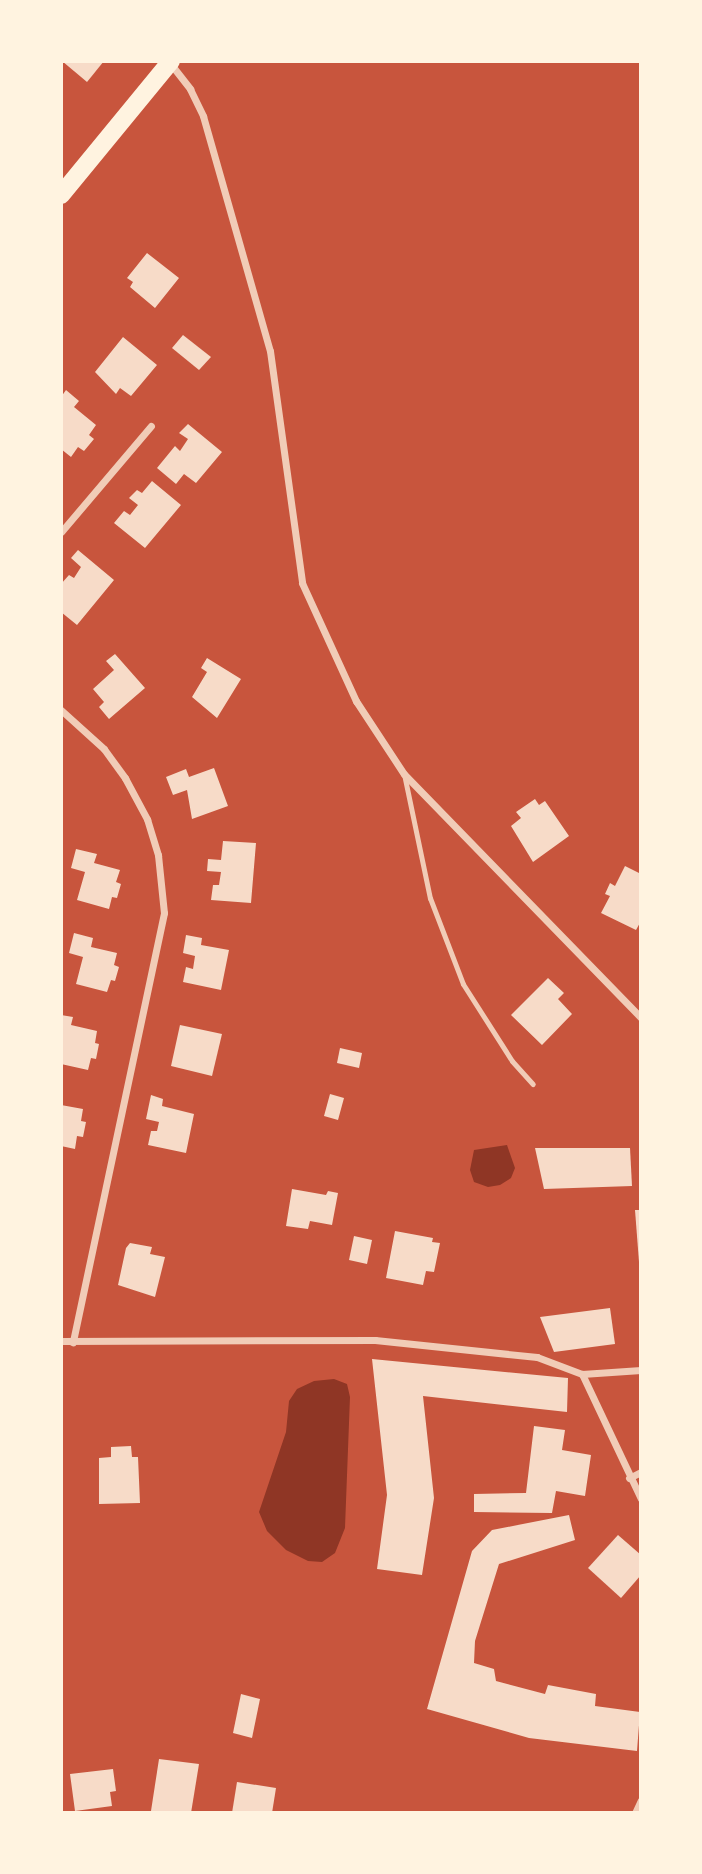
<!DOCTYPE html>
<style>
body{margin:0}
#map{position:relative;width:702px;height:1874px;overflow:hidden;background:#c8553d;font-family:"IBM Plex Sans",sans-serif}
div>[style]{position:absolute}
.water>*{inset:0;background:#8f3625}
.building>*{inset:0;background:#f7dbc8}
.service>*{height:5px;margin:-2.5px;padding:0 2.5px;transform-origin:2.5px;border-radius:2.5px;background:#f1ccb7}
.minor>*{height:7px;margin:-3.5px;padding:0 3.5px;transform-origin:3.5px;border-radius:3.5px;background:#f1ccb7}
.primary>*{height:18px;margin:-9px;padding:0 9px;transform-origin:9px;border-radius:9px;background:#fff3e0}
span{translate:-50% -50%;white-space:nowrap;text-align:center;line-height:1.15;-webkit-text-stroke:7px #fff3e0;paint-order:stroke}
.frame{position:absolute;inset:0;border:63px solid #fff3e0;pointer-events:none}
</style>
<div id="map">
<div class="water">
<div style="clip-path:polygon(507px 1145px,515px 1168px,511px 1178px,500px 1185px,488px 1187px,474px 1182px,470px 1170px,474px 1150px)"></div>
<div style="clip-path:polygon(334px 1379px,347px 1384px,350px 1397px,345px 1528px,335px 1553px,322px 1562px,308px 1561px,286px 1550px,267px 1531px,259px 1512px,286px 1432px,289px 1401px,297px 1389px,314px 1381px)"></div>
</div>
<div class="building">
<div style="clip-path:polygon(62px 61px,104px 61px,87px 82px)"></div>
<div style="clip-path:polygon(147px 253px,179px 278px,155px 308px,130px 287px,133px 282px,127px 278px)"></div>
<div style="clip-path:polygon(183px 335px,211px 357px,199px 370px,172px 348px)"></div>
<div style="clip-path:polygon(123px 337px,157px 365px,131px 396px,120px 388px,116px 394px,95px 372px)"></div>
<div style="clip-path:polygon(66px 390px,79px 401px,74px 407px,96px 425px,89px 435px,94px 439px,84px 451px,78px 447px,71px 457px,61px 449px,61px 397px)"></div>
<div style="clip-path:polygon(188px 424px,222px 452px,196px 483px,184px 474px,176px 484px,157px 468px,175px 446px,180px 451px,188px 439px,179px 433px)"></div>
<div style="clip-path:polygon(152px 481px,181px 505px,145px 548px,114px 523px,124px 511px,130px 515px,138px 505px,129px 498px,137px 490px,142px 493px)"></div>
<div style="clip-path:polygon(78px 550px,114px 580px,77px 625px,61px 612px,61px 584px,69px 575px,74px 578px,81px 567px,71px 558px)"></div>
<div style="clip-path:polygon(115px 654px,145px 688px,109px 719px,99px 707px,104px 702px,93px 689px,114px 670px,106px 661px)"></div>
<div style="clip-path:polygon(207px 658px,241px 679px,217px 718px,192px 697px,207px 672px,201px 668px)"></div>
<div style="clip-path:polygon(214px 768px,228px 806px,192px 819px,187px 790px,173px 795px,166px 777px,186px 769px,189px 777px)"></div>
<div style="clip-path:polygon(535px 799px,539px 805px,545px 801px,569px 836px,533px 862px,511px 826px,521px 818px,516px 812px)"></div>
<div style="clip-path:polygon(223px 841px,256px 843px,251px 903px,211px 900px,213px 885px,219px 885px,221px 872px,207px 871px,208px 859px,221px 860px)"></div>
<div style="clip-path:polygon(76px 849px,97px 854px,94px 863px,120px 870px,116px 882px,121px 884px,117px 898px,112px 897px,109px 909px,77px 900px,85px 872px,71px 868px)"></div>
<div style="clip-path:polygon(625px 866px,641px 874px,641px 921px,636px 930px,601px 913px,610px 896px,605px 894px,610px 883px,615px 886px)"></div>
<div style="clip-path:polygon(74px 933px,93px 938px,91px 947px,117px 953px,114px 965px,119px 967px,115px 981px,111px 980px,107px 992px,76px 984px,83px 957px,69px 953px)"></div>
<div style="clip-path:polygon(186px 935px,202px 938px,201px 945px,229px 950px,221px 990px,183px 982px,186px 967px,193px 969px,195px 956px,183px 953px)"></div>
<div style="clip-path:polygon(548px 978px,564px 993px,558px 999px,572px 1014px,542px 1045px,511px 1015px)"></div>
<div style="clip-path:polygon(61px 1015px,73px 1017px,71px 1025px,97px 1031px,95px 1043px,99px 1044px,96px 1059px,91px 1058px,88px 1070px,61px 1064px)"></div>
<div style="clip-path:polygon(180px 1025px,222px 1034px,212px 1076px,171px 1066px)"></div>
<div style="clip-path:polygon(340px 1048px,362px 1053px,359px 1068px,337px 1063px)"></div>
<div style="clip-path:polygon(330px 1094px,344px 1098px,338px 1120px,324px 1116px)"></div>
<div style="clip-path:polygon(151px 1095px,163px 1099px,162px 1106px,194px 1114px,186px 1153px,148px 1145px,151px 1131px,157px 1131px,159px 1122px,146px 1119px)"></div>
<div style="clip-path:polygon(61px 1105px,83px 1109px,81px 1121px,86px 1122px,83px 1137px,77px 1136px,75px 1149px,61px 1146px)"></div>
<div style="clip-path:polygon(535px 1148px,630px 1148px,632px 1186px,544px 1189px)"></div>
<div style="clip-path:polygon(292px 1189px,326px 1195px,328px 1191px,338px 1193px,332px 1225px,310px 1221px,308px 1229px,286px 1226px)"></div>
<div style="clip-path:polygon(635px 1210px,641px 1210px,641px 1262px,639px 1262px)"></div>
<div style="clip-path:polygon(395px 1231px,433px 1238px,432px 1242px,440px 1243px,434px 1272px,426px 1271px,423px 1285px,386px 1278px)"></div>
<div style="clip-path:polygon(354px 1236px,372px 1240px,367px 1264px,349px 1260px)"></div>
<div style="clip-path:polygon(130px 1243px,152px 1247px,150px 1254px,165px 1257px,155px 1297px,118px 1285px,126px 1248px)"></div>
<div style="clip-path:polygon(610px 1308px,615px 1344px,554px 1352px,540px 1317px)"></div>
<div style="clip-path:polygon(372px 1359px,568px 1378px,567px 1412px,423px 1396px,434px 1498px,422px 1575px,377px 1569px,387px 1495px)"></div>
<div style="clip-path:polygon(534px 1426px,565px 1430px,562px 1450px,591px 1455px,585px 1496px,556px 1491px,552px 1513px,474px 1512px,474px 1494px,526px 1493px)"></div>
<div style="clip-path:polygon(131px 1446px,132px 1457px,138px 1457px,140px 1503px,99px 1504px,99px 1458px,111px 1457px,111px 1447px)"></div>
<div style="clip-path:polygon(569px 1515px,575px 1540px,499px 1564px,475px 1641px,474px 1663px,494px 1669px,496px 1681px,545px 1694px,548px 1685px,596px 1694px,595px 1706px,640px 1712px,637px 1751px,529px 1738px,427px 1709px,472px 1551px,492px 1530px)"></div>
<div style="clip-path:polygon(618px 1535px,641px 1555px,641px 1575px,621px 1598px,588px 1568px)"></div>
<div style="clip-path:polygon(241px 1694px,260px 1699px,252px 1738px,233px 1733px)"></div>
<div style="clip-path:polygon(159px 1759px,199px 1764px,191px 1813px,151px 1811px)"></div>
<div style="clip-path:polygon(113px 1769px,116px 1791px,110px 1792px,112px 1806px,75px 1811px,70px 1774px)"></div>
<div style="clip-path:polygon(237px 1782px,276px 1788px,272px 1813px,232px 1813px)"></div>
</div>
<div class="service">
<div style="left:404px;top:774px;width:127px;rotate:78.2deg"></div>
<div style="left:430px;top:898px;width:92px;rotate:69deg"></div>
<div style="left:463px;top:984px;width:91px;rotate:57.5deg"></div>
<div style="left:512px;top:1061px;width:31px;rotate:48deg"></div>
</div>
<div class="minor">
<div style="left:170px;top:63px;width:33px;rotate:52deg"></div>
<div style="left:190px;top:89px;width:30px;rotate:64deg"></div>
<div style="left:203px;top:116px;width:244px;rotate:74.1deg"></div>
<div style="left:270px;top:351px;width:234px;rotate:82.1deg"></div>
<div style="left:302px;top:583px;width:130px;rotate:65.4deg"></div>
<div style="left:356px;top:701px;width:87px;rotate:56.7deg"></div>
<div style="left:404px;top:774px;width:340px;rotate:45.8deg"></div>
<div style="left:61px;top:532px;width:139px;rotate:-49.7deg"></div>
<div style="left:61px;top:710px;width:58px;rotate:42.2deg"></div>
<div style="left:104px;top:749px;width:36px;rotate:54deg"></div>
<div style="left:125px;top:778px;width:47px;rotate:61.8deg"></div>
<div style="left:147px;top:819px;width:38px;rotate:73deg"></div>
<div style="left:158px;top:855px;width:58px;rotate:84.1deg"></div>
<div style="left:164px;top:913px;width:439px;rotate:102deg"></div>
<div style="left:61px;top:1341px;width:314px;rotate:-0.2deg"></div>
<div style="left:375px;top:1340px;width:163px;rotate:6deg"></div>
<div style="left:537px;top:1357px;width:48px;rotate:20.7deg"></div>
<div style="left:582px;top:1374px;width:138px;rotate:64.7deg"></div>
<div style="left:582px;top:1374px;width:59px;rotate:-3.9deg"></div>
<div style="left:629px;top:1478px;width:13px;rotate:-27deg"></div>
<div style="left:635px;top:1813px;width:14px;rotate:-65deg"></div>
</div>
<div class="primary">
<div style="left:61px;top:195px;width:173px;rotate:-50.6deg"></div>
</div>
<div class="frame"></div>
</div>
